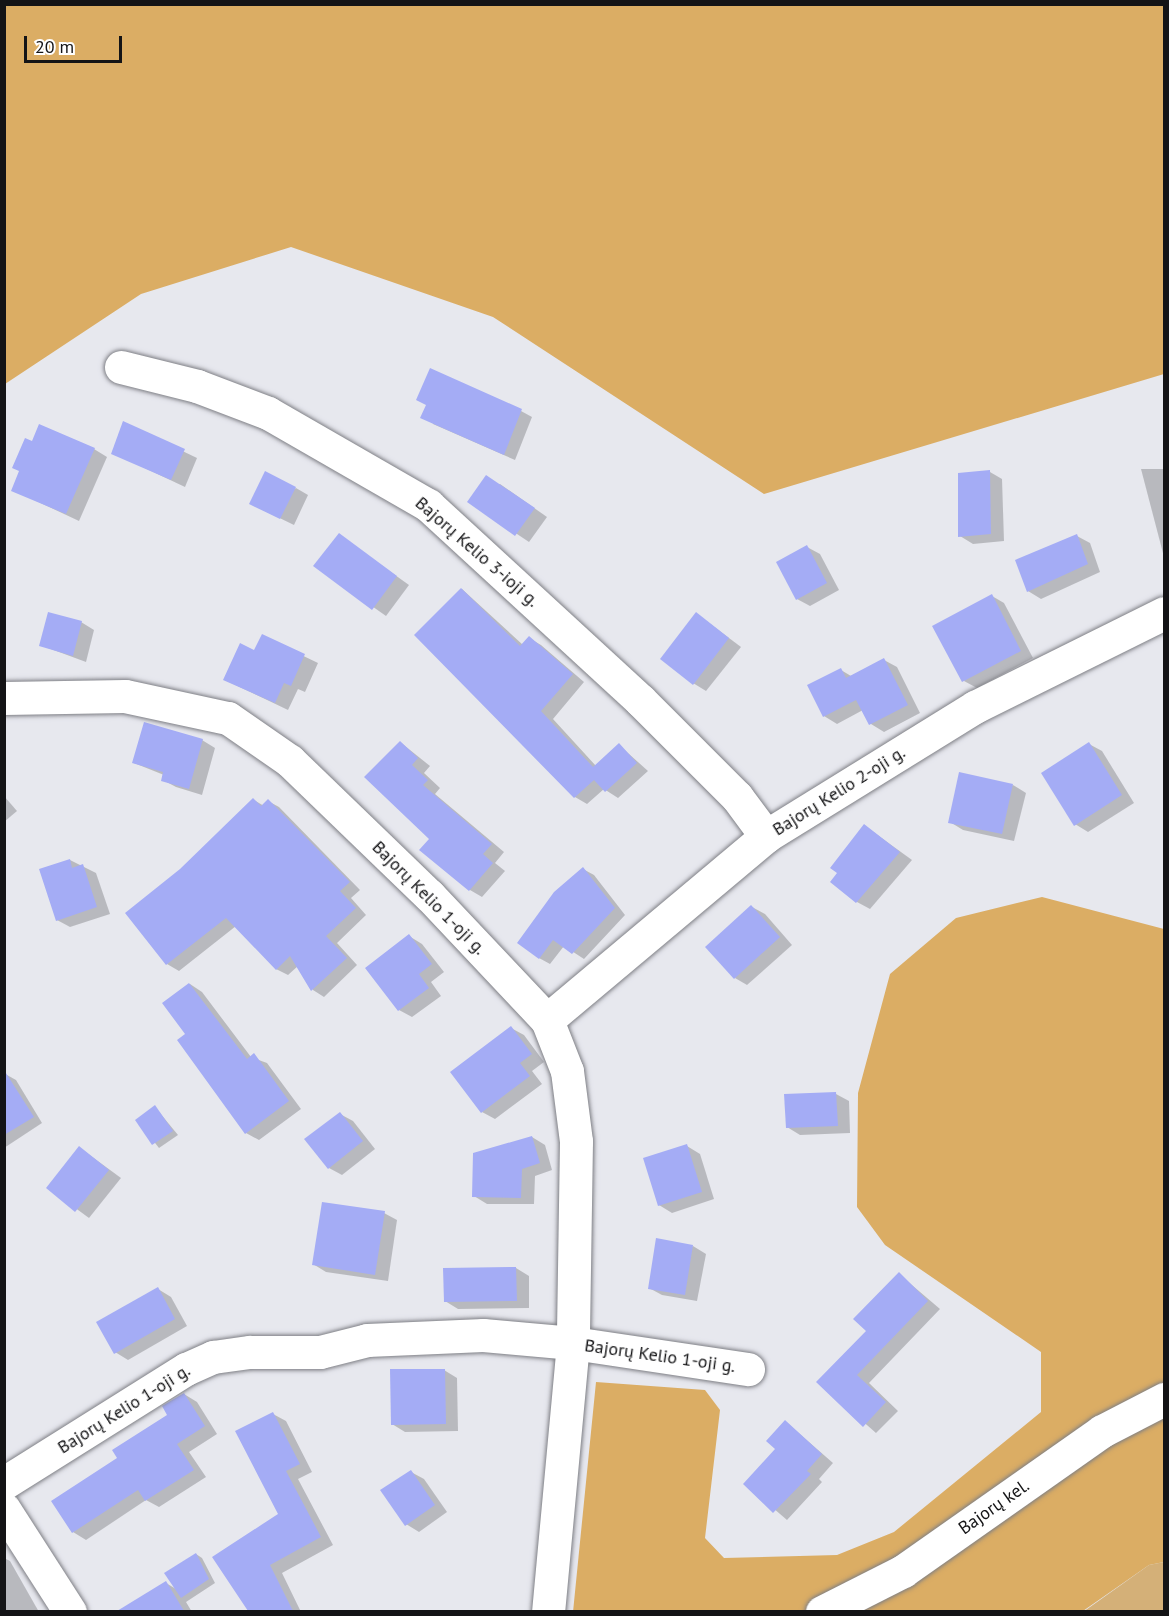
<!DOCTYPE html>
<meta charset="utf-8">
<style>
body{margin:0}
#map{position:relative;width:1169px;height:1616px;overflow:hidden;background:#e7e8ee;font-family:"PT Sans",sans-serif}
div>[style]{position:absolute}
.green>*{inset:0;background:#d4b078}
.forest>*{inset:0;background:#dbad64}
.shadow>*{inset:0;background:#0003}
.building>*{inset:0;background:#a4acf5}
.roads{filter:drop-shadow(0 0 2px #7e7f85) drop-shadow(0 0 2px #7e7f85)}
.minor>*{height:33px;margin:-16.5px;padding:0 16.5px;transform-origin:16.5px;border-radius:16.5px;background:#fff}
span{translate:-50% -50%;white-space:nowrap;text-align:center;line-height:1.15;-webkit-text-stroke:4.5px #fff;paint-order:stroke}
.street-label{font-size:18px;color:#141416}
.frame{position:absolute;inset:0;border:6px solid #141416;pointer-events:none}
.scale{position:absolute;left:24px;top:36px;width:98px;height:27px;box-sizing:border-box;border:3px solid #141416;border-top:0;padding-left:8px;font-size:18px;line-height:21px;white-space:nowrap;color:#141416;-webkit-text-stroke:4px #fff;paint-order:stroke}
</style>
<div id="map">
<div class="green">
<div style="clip-path:polygon(1164px 1562px,1164px 1611px,1083px 1612px,1149px 1565px)"></div>
</div>
<div class="forest">
<div style="clip-path:polygon(5px 4px,1164px 5px,1164px 374px,764px 494px,493px 317px,291px 247px,141px 294px,5px 384px)"></div>
<div style="clip-path:polygon(1042px 897px,1164px 929px,1164px 1562px,1149px 1565px,1083px 1611px,573px 1612px,596px 1382px,705px 1390px,720px 1410px,705px 1538px,724px 1558px,837px 1555px,894px 1532px,1041px 1412px,1041px 1352px,885px 1245px,857px 1207px,858px 1093px,890px 974px,956px 918px)"></div>
</div>
<div class="shadow">
<div style="clip-path:polygon(428px 405px,521px 411px,532px 417px,515px 460px,433px 424px)"></div>
<div style="clip-path:polygon(124px 423px,197px 458px,185px 487px,113px 453px)"></div>
<div style="clip-path:polygon(33px 443px,94px 449px,107px 457px,79px 521px,13px 490px)"></div>
<div style="clip-path:polygon(1141px 469px,1164px 469px,1164px 557px)"></div>
<div style="clip-path:polygon(990px 472px,1002px 479px,1004px 541px,973px 544px,960px 536px)"></div>
<div style="clip-path:polygon(500px 484px,547px 517px,529px 542px,469px 502px)"></div>
<div style="clip-path:polygon(296px 488px,308px 495px,294px 525px,263px 510px)"></div>
<div style="clip-path:polygon(339px 535px,409px 585px,386px 616px,315px 566px)"></div>
<div style="clip-path:polygon(1077px 536px,1090px 543px,1100px 572px,1041px 599px,1028px 591px)"></div>
<div style="clip-path:polygon(807px 547px,820px 554px,839px 590px,810px 606px,797px 599px)"></div>
<div style="clip-path:polygon(462px 589px,523px 645px,529px 638px,541px 645px,584px 682px,553px 719px,596px 766px,619px 745px,648px 771px,618px 798px,604px 789px,587px 804px,575px 797px,416px 635px)"></div>
<div style="clip-path:polygon(992px 596px,1004px 603px,1033px 658px,977px 688px,964px 681px)"></div>
<div style="clip-path:polygon(697px 614px,741px 647px,706px 691px,693px 683px)"></div>
<div style="clip-path:polygon(81px 622px,94px 630px,86px 662px,40px 645px)"></div>
<div style="clip-path:polygon(262px 636px,318px 663px,305px 692px,298px 689px,288px 710px,225px 680px,255px 652px)"></div>
<div style="clip-path:polygon(884px 660px,897px 667px,920px 713px,884px 732px,871px 724px,863px 710px,837px 724px,824px 716px,841px 670px,851px 676px)"></div>
<div style="clip-path:polygon(202px 740px,215px 748px,202px 795px,176px 787px,163px 780px,164px 775px,134px 763px)"></div>
<div style="clip-path:polygon(400px 742px,430px 766px,424px 773px,440px 788px,435px 794px,504px 852px,495px 863px,505px 871px,482px 897px,470px 890px)"></div>
<div style="clip-path:polygon(1089px 744px,1102px 751px,1134px 803px,1088px 832px,1075px 824px)"></div>
<div style="clip-path:polygon(1013px 785px,1026px 793px,1014px 841px,963px 830px,950px 822px)"></div>
<div style="clip-path:polygon(4px 796px,17px 811px,4px 822px)"></div>
<div style="clip-path:polygon(254px 800px,264px 806px,268px 801px,279px 807px,360px 890px,351px 898px,366px 915px,337px 943px,357px 965px,324px 997px,313px 990px,298px 966px,288px 975px,276px 969px,236px 926px,179px 971px,167px 964px,127px 913px,181px 870px)"></div>
<div style="clip-path:polygon(865px 826px,912px 860px,870px 909px,857px 902px,839px 873px)"></div>
<div style="clip-path:polygon(70px 860px,96px 873px,110px 914px,70px 927px,57px 920px)"></div>
<div style="clip-path:polygon(583px 869px,594px 875px,625px 915px,584px 959px,564px 946px,550px 964px,539px 958px)"></div>
<div style="clip-path:polygon(752px 907px,765px 914px,792px 945px,747px 985px,735px 978px)"></div>
<div style="clip-path:polygon(409px 936px,422px 944px,444px 972px,431px 982px,441px 996px,412px 1017px,399px 1010px)"></div>
<div style="clip-path:polygon(190px 984px,202px 992px,251px 1057px,267px 1063px,301px 1109px,259px 1140px,246px 1133px,187px 1034px)"></div>
<div style="clip-path:polygon(511px 1028px,524px 1035px,544px 1062px,532px 1071px,542px 1084px,495px 1119px,482px 1112px)"></div>
<div style="clip-path:polygon(7px 1075px,16px 1080px,42px 1123px,4px 1148px)"></div>
<div style="clip-path:polygon(836px 1094px,849px 1101px,850px 1133px,800px 1135px,787px 1127px)"></div>
<div style="clip-path:polygon(155px 1107px,178px 1135px,159px 1148px,137px 1120px)"></div>
<div style="clip-path:polygon(340px 1114px,353px 1121px,375px 1149px,342px 1175px,329px 1168px)"></div>
<div style="clip-path:polygon(532px 1137px,545px 1145px,552px 1170px,535px 1176px,534px 1204px,487px 1204px,474px 1196px)"></div>
<div style="clip-path:polygon(687px 1146px,700px 1154px,714px 1199px,672px 1213px,659px 1205px)"></div>
<div style="clip-path:polygon(80px 1148px,121px 1178px,89px 1218px,48px 1188px)"></div>
<div style="clip-path:polygon(384px 1213px,397px 1220px,388px 1281px,326px 1272px,313px 1264px)"></div>
<div style="clip-path:polygon(693px 1246px,706px 1254px,697px 1301px,662px 1295px,649px 1288px)"></div>
<div style="clip-path:polygon(516px 1268px,529px 1276px,529px 1308px,458px 1309px,445px 1301px)"></div>
<div style="clip-path:polygon(899px 1274px,940px 1309px,869px 1383px,898px 1411px,876px 1433px,818px 1382px,868px 1331px)"></div>
<div style="clip-path:polygon(158px 1289px,171px 1297px,187px 1326px,128px 1360px,115px 1352px)"></div>
<div style="clip-path:polygon(444px 1370px,457px 1378px,458px 1431px,405px 1432px,392px 1424px)"></div>
<div style="clip-path:polygon(184px 1394px,197px 1402px,217px 1434px,189px 1452px,206px 1477px,159px 1507px,146px 1500px,86px 1540px,73px 1532px,53px 1501px,119px 1458px,169px 1415px)"></div>
<div style="clip-path:polygon(273px 1414px,286px 1421px,312px 1472px,298px 1479px,333px 1545px,282px 1573px,301px 1612px,253px 1612px,247px 1600px,280px 1515px)"></div>
<div style="clip-path:polygon(786px 1422px,833px 1463px,819px 1479px,822px 1482px,787px 1520px,745px 1484px,777px 1449px)"></div>
<div style="clip-path:polygon(411px 1472px,424px 1479px,447px 1512px,419px 1532px,406px 1524px)"></div>
<div style="clip-path:polygon(196px 1554px,202px 1558px,215px 1583px,186px 1602px,192px 1612px,125px 1612px,166px 1583px,176px 1589px)"></div>
<div style="clip-path:polygon(4px 1558px,10px 1561px,39px 1612px,4px 1612px)"></div>
</div>
<div class="building">
<div style="clip-path:polygon(430px 368px,522px 409px,504px 455px,420px 418px,426px 405px,416px 400px)"></div>
<div style="clip-path:polygon(123px 421px,185px 449px,171px 480px,111px 454px)"></div>
<div style="clip-path:polygon(39px 424px,95px 448px,66px 514px,11px 491px,19px 471px,12px 468px,25px 438px,32px 441px)"></div>
<div style="clip-path:polygon(990px 470px,991px 534px,958px 537px,958px 473px)"></div>
<div style="clip-path:polygon(265px 471px,296px 487px,280px 519px,249px 504px)"></div>
<div style="clip-path:polygon(486px 475px,535px 508px,515px 536px,467px 502px)"></div>
<div style="clip-path:polygon(339px 533px,397px 576px,372px 610px,313px 566px)"></div>
<div style="clip-path:polygon(1077px 534px,1088px 564px,1027px 592px,1015px 560px)"></div>
<div style="clip-path:polygon(807px 545px,827px 583px,796px 600px,776px 562px)"></div>
<div style="clip-path:polygon(461px 588px,520px 646px,529px 636px,573px 674px,541px 711px,593px 767px,619px 743px,637px 763px,605px 792px,594px 780px,574px 798px,414px 635px)"></div>
<div style="clip-path:polygon(992px 594px,1021px 651px,962px 682px,932px 626px)"></div>
<div style="clip-path:polygon(48px 612px,82px 621px,73px 656px,39px 646px)"></div>
<div style="clip-path:polygon(696px 612px,729px 638px,693px 685px,660px 659px)"></div>
<div style="clip-path:polygon(262px 634px,305px 654px,291px 686px,284px 683px,275px 703px,223px 680px,240px 643px,254px 650px)"></div>
<div style="clip-path:polygon(884px 658px,908px 705px,869px 725px,856px 700px,823px 717px,807px 685px,841px 668px,846px 678px)"></div>
<div style="clip-path:polygon(144px 722px,203px 739px,189px 789px,161px 781px,163px 772px,132px 763px)"></div>
<div style="clip-path:polygon(400px 741px,418px 758px,412px 765px,428px 780px,423px 785px,492px 844px,483px 854px,493px 863px,469px 891px,419px 850px,429px 839px,364px 777px)"></div>
<div style="clip-path:polygon(1089px 742px,1122px 795px,1074px 826px,1041px 773px)"></div>
<div style="clip-path:polygon(959px 772px,1013px 784px,1002px 834px,948px 823px)"></div>
<div style="clip-path:polygon(253px 798px,261px 806px,268px 799px,350px 882px,340px 891px,356px 908px,326px 936px,347px 958px,311px 991px,290px 956px,276px 970px,226px 918px,166px 965px,125px 913px,180px 869px)"></div>
<div style="clip-path:polygon(864px 824px,900px 852px,856px 903px,830px 882px,837px 873px,830px 868px)"></div>
<div style="clip-path:polygon(70px 859px,72px 868px,83px 864px,97px 907px,56px 921px,39px 869px)"></div>
<div style="clip-path:polygon(583px 867px,615px 908px,572px 954px,553px 940px,539px 959px,517px 943px,554px 892px)"></div>
<div style="clip-path:polygon(751px 905px,780px 937px,734px 979px,705px 947px)"></div>
<div style="clip-path:polygon(409px 934px,432px 964px,419px 974px,429px 988px,398px 1011px,365px 968px)"></div>
<div style="clip-path:polygon(189px 983px,247px 1059px,254px 1053px,289px 1101px,245px 1134px,177px 1040px,185px 1034px,162px 1003px)"></div>
<div style="clip-path:polygon(511px 1026px,532px 1054px,520px 1063px,530px 1076px,481px 1113px,450px 1072px)"></div>
<div style="clip-path:polygon(4px 1070px,34px 1117px,4px 1135px)"></div>
<div style="clip-path:polygon(836px 1092px,838px 1126px,786px 1128px,784px 1094px)"></div>
<div style="clip-path:polygon(155px 1105px,173px 1131px,152px 1145px,135px 1120px)"></div>
<div style="clip-path:polygon(340px 1112px,363px 1141px,328px 1169px,304px 1139px)"></div>
<div style="clip-path:polygon(532px 1136px,540px 1163px,522px 1169px,521px 1198px,472px 1197px,473px 1153px)"></div>
<div style="clip-path:polygon(687px 1144px,702px 1192px,658px 1206px,643px 1158px)"></div>
<div style="clip-path:polygon(79px 1146px,109px 1170px,75px 1212px,46px 1188px)"></div>
<div style="clip-path:polygon(322px 1202px,385px 1211px,375px 1275px,312px 1265px)"></div>
<div style="clip-path:polygon(656px 1238px,693px 1245px,685px 1295px,648px 1289px)"></div>
<div style="clip-path:polygon(516px 1267px,517px 1301px,444px 1302px,443px 1268px)"></div>
<div style="clip-path:polygon(899px 1272px,928px 1301px,857px 1375px,886px 1402px,863px 1427px,816px 1382px,866px 1331px,853px 1319px)"></div>
<div style="clip-path:polygon(158px 1287px,175px 1319px,114px 1354px,96px 1322px)"></div>
<div style="clip-path:polygon(390px 1369px,445px 1369px,446px 1424px,391px 1425px)"></div>
<div style="clip-path:polygon(184px 1393px,205px 1426px,177px 1444px,194px 1470px,145px 1501px,138px 1490px,72px 1533px,51px 1501px,117px 1458px,112px 1450px,167px 1415px,162px 1406px)"></div>
<div style="clip-path:polygon(273px 1412px,300px 1464px,286px 1471px,321px 1537px,270px 1565px,293px 1611px,248px 1611px,212px 1557px,278px 1514px,235px 1431px)"></div>
<div style="clip-path:polygon(785px 1420px,822px 1454px,807px 1471px,811px 1474px,773px 1513px,743px 1484px,775px 1449px,766px 1441px)"></div>
<div style="clip-path:polygon(411px 1470px,435px 1505px,405px 1526px,380px 1490px)"></div>
<div style="clip-path:polygon(196px 1553px,209px 1579px,181px 1598px,164px 1573px)"></div>
<div style="clip-path:polygon(166px 1581px,184px 1611px,117px 1611px)"></div>
</div>
<div class="roads">
<div class="minor">
<div style="left:121px;top:367px;width:78px;rotate:14deg"></div>
<div style="left:197px;top:386px;width:76px;rotate:20.8deg"></div>
<div style="left:268px;top:413px;width:185px;rotate:29.9deg"></div>
<div style="left:428px;top:505px;width:288px;rotate:42.6deg"></div>
<div style="left:640px;top:700px;width:137px;rotate:45deg"></div>
<div style="left:737px;top:797px;width:49px;rotate:53.4deg"></div>
<div style="left:4px;top:698px;width:121px;rotate:-0.9deg"></div>
<div style="left:125px;top:696px;width:105px;rotate:12.1deg"></div>
<div style="left:228px;top:718px;width:75px;rotate:34.7deg"></div>
<div style="left:290px;top:761px;width:193px;rotate:44deg"></div>
<div style="left:429px;top:895px;width:172px;rotate:46.7deg"></div>
<div style="left:547px;top:1020px;width:55px;rotate:68.6deg"></div>
<div style="left:567px;top:1071px;width:71px;rotate:82.7deg"></div>
<div style="left:576px;top:1141px;width:202px;rotate:90.9deg"></div>
<div style="left:573px;top:1343px;width:270px;rotate:95.3deg"></div>
<div style="left:547px;top:1020px;width:286px;rotate:-40deg"></div>
<div style="left:766px;top:836px;width:246px;rotate:-31.7deg"></div>
<div style="left:975px;top:707px;width:211px;rotate:-26.4deg"></div>
<div style="left:4px;top:1483px;width:215px;rotate:-32.1deg"></div>
<div style="left:186px;top:1369px;width:30px;rotate:-24deg"></div>
<div style="left:213px;top:1357px;width:37px;rotate:-8deg"></div>
<div style="left:250px;top:1352px;width:70px"></div>
<div style="left:320px;top:1352px;width:49px;rotate:-14.3deg"></div>
<div style="left:367px;top:1340px;width:116px;rotate:-2.5deg"></div>
<div style="left:483px;top:1335px;width:90px;rotate:5.1deg"></div>
<div style="left:573px;top:1343px;width:177px;rotate:8.5deg"></div>
<div style="left:4px;top:1509px;width:122px;rotate:57.3deg"></div>
<div style="left:822px;top:1612px;width:91px;rotate:-26.8deg"></div>
<div style="left:903px;top:1571px;width:243px;rotate:-35.1deg"></div>
<div style="left:1102px;top:1431px;width:70px;rotate:-27.3deg"></div>
</div>
</div>
<div class="street-label">
<span style="left:477px;top:552px;rotate:41deg">Bajorų Kelio 3-ioji g.</span>
<span style="left:839px;top:791px;rotate:-32deg">Bajorų Kelio 2-oji g.</span>
<span style="left:429px;top:898px;rotate:45deg">Bajorų Kelio 1-oji g.</span>
<span style="left:660px;top:1356px;rotate:8deg">Bajorų Kelio 1-oji g.</span>
<span style="left:124px;top:1409px;rotate:-32deg">Bajorų Kelio 1-oji g.</span>
<span style="left:994px;top:1507px;rotate:-35deg">Bajorų kel.</span>
</div>
<div class="frame"></div>
<div class="scale">20 m</div>
</div>
